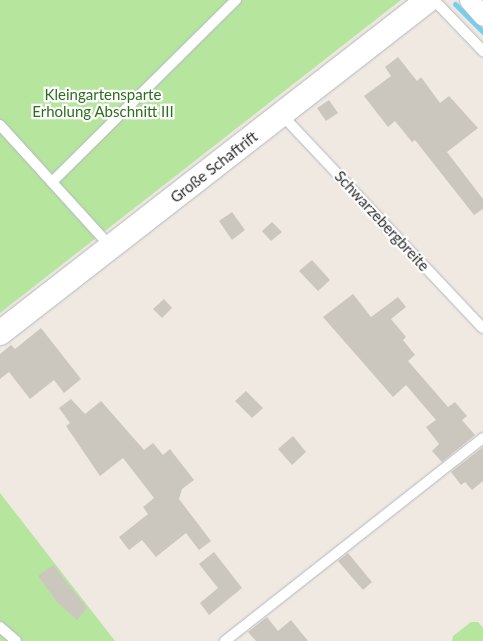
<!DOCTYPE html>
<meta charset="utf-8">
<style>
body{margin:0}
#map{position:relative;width:483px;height:641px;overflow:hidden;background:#efe9e1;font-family:Lato,sans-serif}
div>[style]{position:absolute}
.green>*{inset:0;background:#b6e59e}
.stream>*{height:5px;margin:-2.5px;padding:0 2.5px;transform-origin:2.5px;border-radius:2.5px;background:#75cff0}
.building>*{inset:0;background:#cbc7bf}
.roads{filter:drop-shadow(0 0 1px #b4b7c1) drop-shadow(0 0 1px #b4b7c1)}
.service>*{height:10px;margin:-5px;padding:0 5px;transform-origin:5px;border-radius:5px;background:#fff}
.minor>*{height:19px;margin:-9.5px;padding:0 9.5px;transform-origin:9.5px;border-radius:9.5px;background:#fff}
.tertiary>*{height:24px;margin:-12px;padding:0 12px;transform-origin:12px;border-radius:12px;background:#fff}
span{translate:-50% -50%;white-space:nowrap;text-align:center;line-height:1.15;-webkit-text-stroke:4.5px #fff;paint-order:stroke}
.park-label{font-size:15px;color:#2c6e1b}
.street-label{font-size:15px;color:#2e2e2e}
</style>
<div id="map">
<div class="green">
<div style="clip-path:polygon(0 0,401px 0,0 313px)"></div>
<div style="clip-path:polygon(0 493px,115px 641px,0 641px)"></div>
<div style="clip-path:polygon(471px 622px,478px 622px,483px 628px,483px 641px,452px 641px,453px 636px)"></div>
</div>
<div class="stream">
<div style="left:455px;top:4px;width:40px;rotate:45deg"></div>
</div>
<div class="building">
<div style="clip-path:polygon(398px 57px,417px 81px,421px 77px,440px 103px,449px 96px,478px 128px,447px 152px,483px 199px,483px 209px,474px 215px,415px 140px,412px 142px,395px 121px,388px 127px,364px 96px,391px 76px,385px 67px)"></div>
<div style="clip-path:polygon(329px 100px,338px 113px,326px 121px,317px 108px)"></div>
<div style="clip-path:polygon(232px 212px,245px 230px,232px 240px,219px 221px)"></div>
<div style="clip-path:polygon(272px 222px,282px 232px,271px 241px,262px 231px)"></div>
<div style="clip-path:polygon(312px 260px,330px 280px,318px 291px,299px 271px)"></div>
<div style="clip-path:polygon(353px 294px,371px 317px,398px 297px,406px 307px,391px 319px,406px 337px,403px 340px,415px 355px,408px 361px,448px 407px,455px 402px,467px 416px,462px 420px,475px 435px,442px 462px,432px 451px,439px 444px,426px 427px,436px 420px,406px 385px,393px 397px,323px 317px)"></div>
<div style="clip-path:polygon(164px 299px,172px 308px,162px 318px,153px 309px)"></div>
<div style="clip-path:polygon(41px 328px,81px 379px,64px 393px,54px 380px,30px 399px,9px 372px,0 379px,0 354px,11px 345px,15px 349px)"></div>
<div style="clip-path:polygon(246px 391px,263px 408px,252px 418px,235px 401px)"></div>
<div style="clip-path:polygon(71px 399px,85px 414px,101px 401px,144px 450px,153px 443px,163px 455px,170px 449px,194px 480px,182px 489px,179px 499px,211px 541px,199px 550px,186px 533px,156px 557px,142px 540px,129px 550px,119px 537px,148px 514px,143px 507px,154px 498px,123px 458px,100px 476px,66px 426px,70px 423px,59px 408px)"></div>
<div style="clip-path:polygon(293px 436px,306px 452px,292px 465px,278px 449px)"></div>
<div style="clip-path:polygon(483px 447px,483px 481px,472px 490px,465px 482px,461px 485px,451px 472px)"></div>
<div style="clip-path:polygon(214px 552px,242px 588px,209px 615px,200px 603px,218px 588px,199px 564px)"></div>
<div style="clip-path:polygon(348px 553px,372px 582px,363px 590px,338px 561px)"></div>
<div style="clip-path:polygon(53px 565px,87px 608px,77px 620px,57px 602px,38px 576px)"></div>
<div style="clip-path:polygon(267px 617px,278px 631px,291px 620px,308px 641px,256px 641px,248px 632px)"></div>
</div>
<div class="roads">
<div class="service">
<div style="left:434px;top:0;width:71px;rotate:46.1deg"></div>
<div style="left:281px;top:114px;width:294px;rotate:46.7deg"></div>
<div style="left:0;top:125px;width:165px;rotate:47.7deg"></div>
<div style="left:52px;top:182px;width:259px;rotate:-44.7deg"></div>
<div style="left:0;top:627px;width:21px;rotate:41deg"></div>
<div style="left:225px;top:641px;width:328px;rotate:-38.2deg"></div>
</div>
<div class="minor">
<div style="left:469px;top:0;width:21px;rotate:49deg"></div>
</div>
<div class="tertiary">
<div style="left:0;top:333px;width:542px;rotate:-37.88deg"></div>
</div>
</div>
<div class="park-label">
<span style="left:103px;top:103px">Kleingartensparte<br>Erholung Abschnitt III</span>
</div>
<div class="street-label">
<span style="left:214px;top:167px;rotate:-38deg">Große Schaftrift</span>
<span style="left:382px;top:221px;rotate:47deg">Schwarzebergbreite</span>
</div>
</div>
